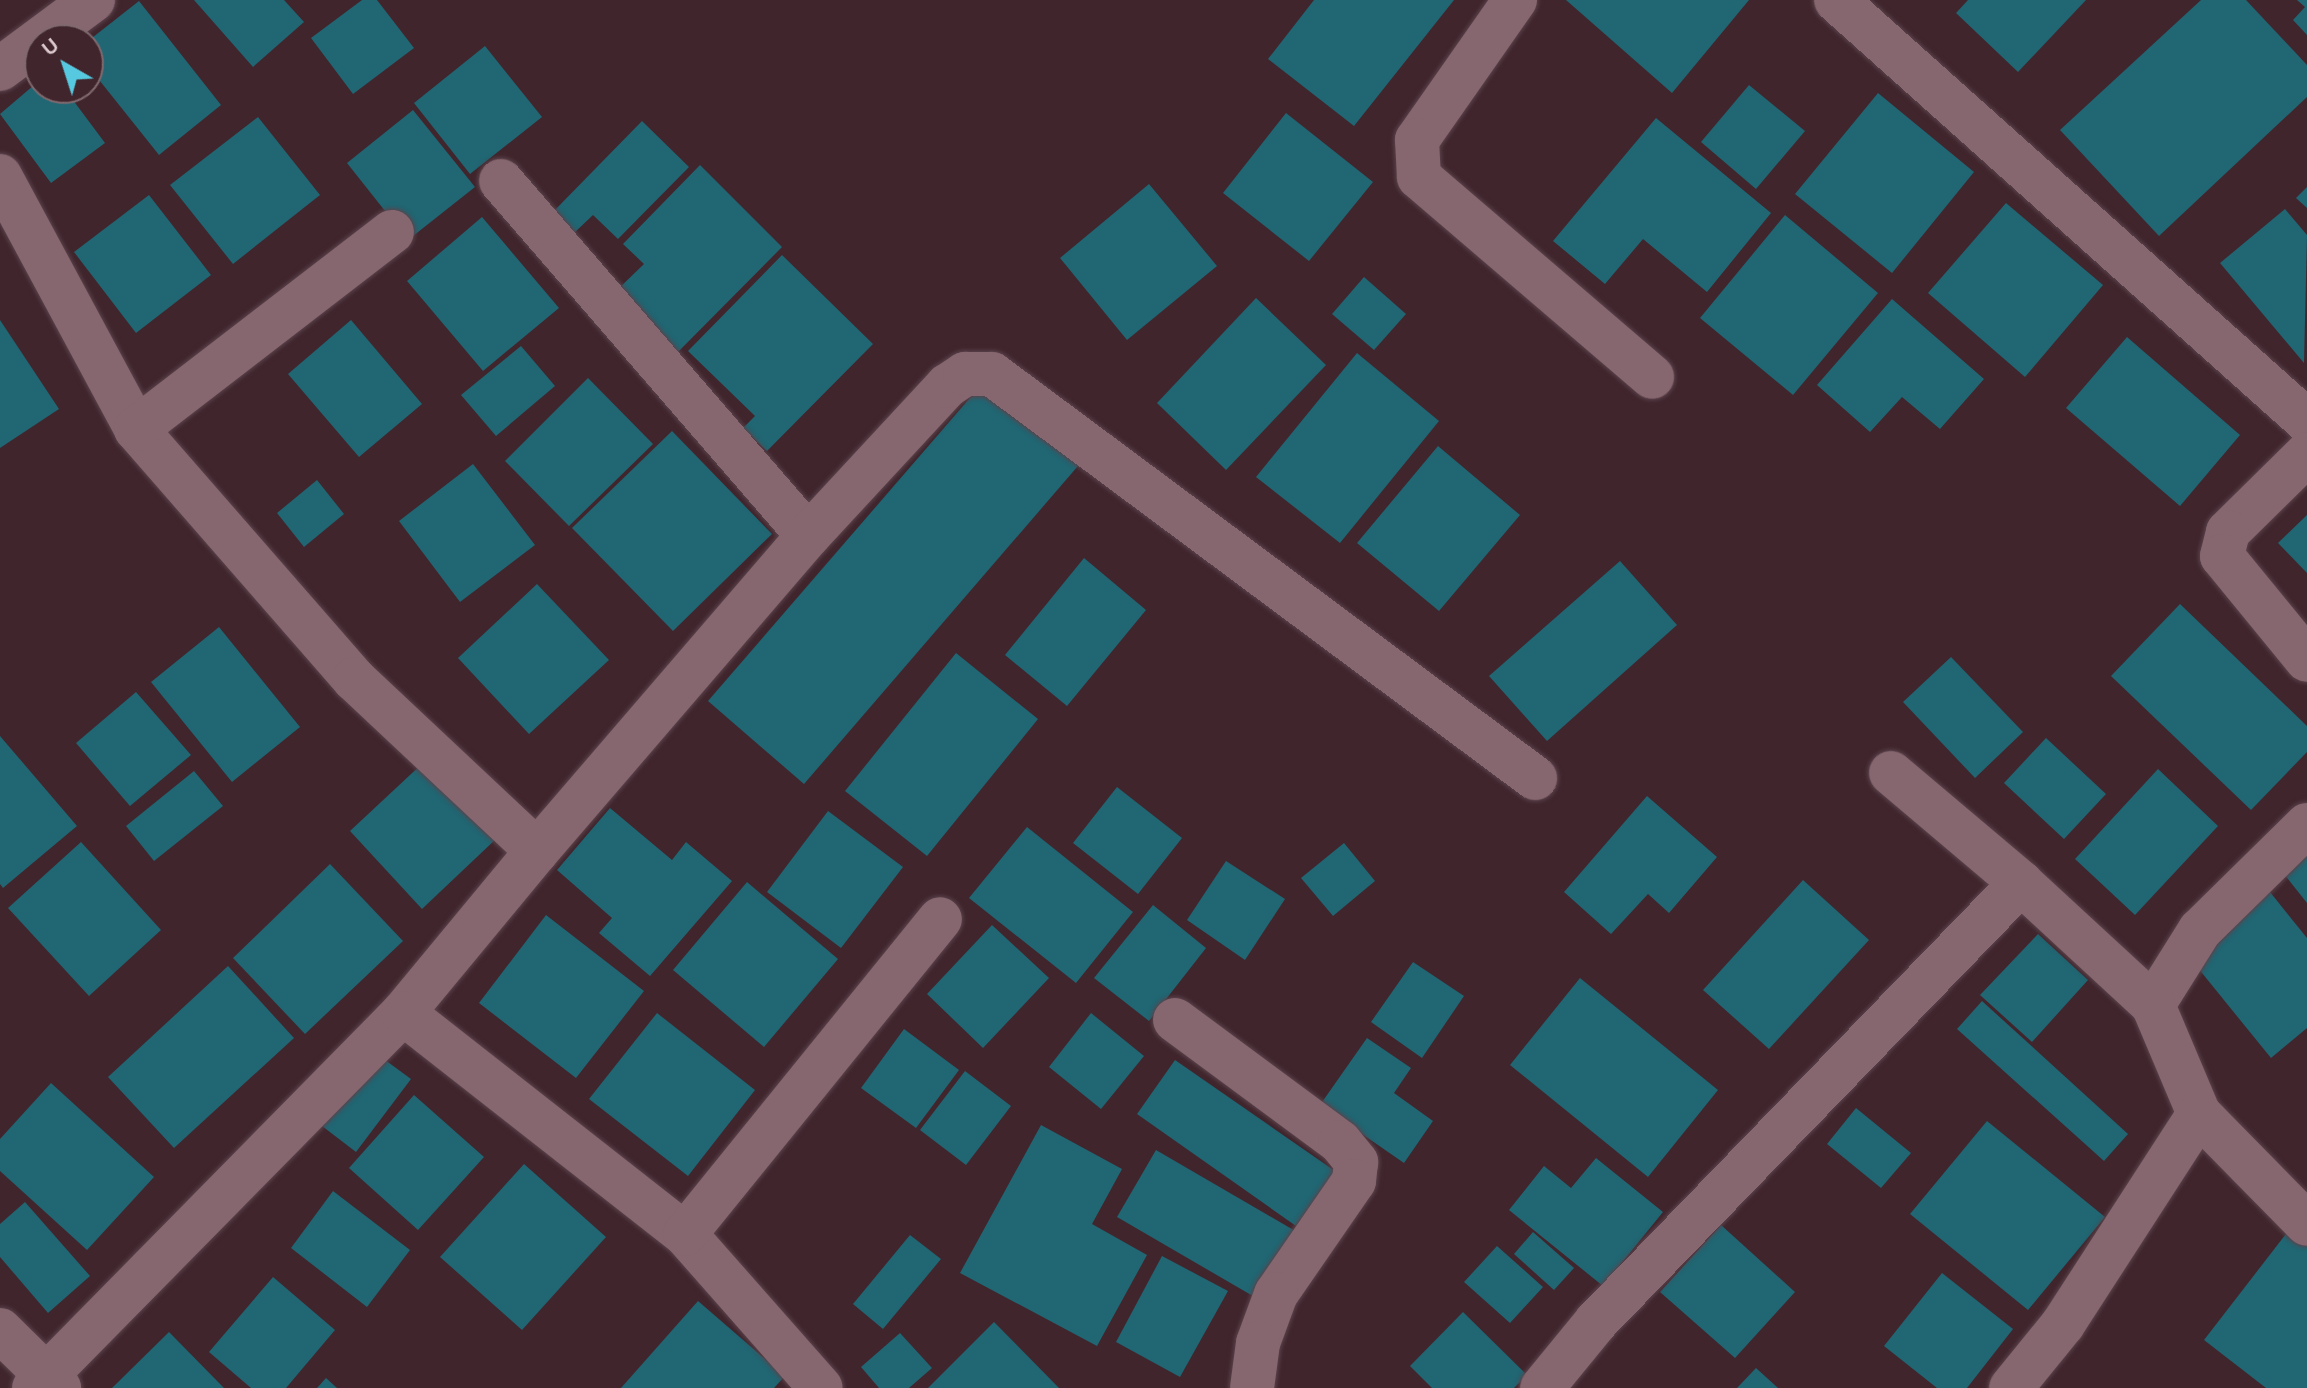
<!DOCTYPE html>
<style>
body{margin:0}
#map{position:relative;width:2307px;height:1388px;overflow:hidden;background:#40252d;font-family:Karla,sans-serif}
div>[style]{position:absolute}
.building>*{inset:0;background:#206673}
.roads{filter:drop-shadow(0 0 2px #5a434b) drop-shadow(0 0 2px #5a434b)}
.minor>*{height:44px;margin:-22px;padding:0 22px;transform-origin:22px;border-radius:22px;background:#86666f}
span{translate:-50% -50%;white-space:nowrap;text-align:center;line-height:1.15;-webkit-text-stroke:6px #40252d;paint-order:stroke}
.north{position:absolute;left:24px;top:24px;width:80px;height:80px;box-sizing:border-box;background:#40252d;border:2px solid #80696f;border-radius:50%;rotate:321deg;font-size:22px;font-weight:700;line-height:32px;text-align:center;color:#e0ced2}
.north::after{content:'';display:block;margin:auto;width:28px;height:36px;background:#56c9e0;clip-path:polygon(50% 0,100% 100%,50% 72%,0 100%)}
</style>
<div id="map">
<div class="building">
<div style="clip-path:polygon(194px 0,284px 0,304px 22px,253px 67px)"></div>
<div style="clip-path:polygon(362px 0,377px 0,414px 48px,353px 94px,311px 38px)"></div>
<div style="clip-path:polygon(1314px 0,1454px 0,1354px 126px,1268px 59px)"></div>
<div style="clip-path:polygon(1566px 0,1749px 0,1672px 93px)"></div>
<div style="clip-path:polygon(1968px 0,2086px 0,2018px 72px,1956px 13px)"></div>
<div style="clip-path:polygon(2201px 0,2246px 0,2307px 65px,2307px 97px,2159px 236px,2060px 130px)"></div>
<div style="clip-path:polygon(2297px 0,2307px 0,2307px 35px,2293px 20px,2305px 7px)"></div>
<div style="clip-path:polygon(139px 1px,221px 105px,159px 155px,88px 66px,88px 41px)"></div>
<div style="clip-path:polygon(485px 46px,542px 117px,470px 174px,414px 103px)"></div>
<div style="clip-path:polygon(40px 80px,40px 88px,64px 88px,105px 143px,51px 183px,0 114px)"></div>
<div style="clip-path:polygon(1749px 85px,1805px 131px,1756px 189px,1701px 142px)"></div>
<div style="clip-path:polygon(1878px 93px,1974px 172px,1892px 273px,1795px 194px)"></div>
<div style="clip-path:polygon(413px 110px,475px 187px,408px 240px,347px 163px)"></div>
<div style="clip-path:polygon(1286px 113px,1373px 182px,1309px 261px,1223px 193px)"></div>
<div style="clip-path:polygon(258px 117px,320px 195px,233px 264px,170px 185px)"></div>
<div style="clip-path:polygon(1656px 118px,1771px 213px,1707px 292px,1643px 239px,1605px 284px,1553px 241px)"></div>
<div style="clip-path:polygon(642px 121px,689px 167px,618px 239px,593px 215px,573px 234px,552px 213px)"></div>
<div style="clip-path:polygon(700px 165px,782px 247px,677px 353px,615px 292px,644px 264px,623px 244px)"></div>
<div style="clip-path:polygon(1149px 184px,1217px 266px,1127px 340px,1060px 258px)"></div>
<div style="clip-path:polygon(2307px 187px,2307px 208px,2296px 198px)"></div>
<div style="clip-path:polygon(149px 195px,211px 275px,136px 333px,74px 252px)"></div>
<div style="clip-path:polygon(2006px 203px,2103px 285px,2025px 377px,1928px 293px)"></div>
<div style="clip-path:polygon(2285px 209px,2307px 235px,2304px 363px,2220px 263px)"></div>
<div style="clip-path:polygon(1785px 215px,1878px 293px,1793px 395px,1700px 318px)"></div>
<div style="clip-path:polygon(482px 217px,559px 308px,483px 371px,407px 281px)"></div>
<div style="clip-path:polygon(782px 255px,873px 344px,767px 451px,743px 428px,755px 416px,688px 351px)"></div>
<div style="clip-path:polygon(1364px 277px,1406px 314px,1374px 350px,1332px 314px)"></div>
<div style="clip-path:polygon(1256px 298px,1326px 365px,1226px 470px,1157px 403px)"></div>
<div style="clip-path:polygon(1892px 299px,1984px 379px,1940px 429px,1902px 397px,1870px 432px,1817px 385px)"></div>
<div style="clip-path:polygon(0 320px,59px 409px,0 448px)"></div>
<div style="clip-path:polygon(351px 320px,422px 404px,359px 457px,288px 374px)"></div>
<div style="clip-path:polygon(2127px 337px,2240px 435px,2180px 506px,2066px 408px)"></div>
<div style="clip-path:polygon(521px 346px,555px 386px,496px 436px,461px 395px)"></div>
<div style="clip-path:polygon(1357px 353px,1439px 421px,1340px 543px,1256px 477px)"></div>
<div style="clip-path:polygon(988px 377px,1084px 459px,804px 784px,708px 701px)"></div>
<div style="clip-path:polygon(588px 378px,653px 444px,569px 526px,505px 461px)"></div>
<div style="clip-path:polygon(672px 431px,772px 534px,673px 631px,572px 528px)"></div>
<div style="clip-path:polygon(1438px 446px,1520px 515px,1439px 611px,1357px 543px)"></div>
<div style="clip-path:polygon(473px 464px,535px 545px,460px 602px,399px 521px)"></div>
<div style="clip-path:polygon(317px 480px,344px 514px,304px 547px,277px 513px)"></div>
<div style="clip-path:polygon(2307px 515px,2307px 573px,2278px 543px)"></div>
<div style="clip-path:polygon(1084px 558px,1146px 610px,1067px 706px,1005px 655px)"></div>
<div style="clip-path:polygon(1620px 561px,1677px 625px,1547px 741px,1489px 676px)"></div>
<div style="clip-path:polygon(537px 584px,609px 660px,529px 734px,458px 658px)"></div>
<div style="clip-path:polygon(2180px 604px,2307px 726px,2307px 752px,2251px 810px,2111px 676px)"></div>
<div style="clip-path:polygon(219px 627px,300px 727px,232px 782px,151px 682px)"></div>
<div style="clip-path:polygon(956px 653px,1038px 719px,927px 856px,845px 791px)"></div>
<div style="clip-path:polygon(1951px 657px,2023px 732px,1975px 778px,1903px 702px)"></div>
<div style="clip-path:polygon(136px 692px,191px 755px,130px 806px,76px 743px)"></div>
<div style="clip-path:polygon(0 736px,77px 826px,3px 888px,0 884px)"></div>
<div style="clip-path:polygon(2046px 738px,2106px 794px,2064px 839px,2004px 783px)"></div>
<div style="clip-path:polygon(425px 761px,497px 838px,422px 909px,350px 831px)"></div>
<div style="clip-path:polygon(2158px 769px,2218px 826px,2135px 915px,2075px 859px)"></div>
<div style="clip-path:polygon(194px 771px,223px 806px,154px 861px,126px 826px)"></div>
<div style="clip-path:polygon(1117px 787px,1182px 838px,1138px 894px,1073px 843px)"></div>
<div style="clip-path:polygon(1647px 796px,1717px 857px,1669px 913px,1648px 894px,1611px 934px,1564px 892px)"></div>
<div style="clip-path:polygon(610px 808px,672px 860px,686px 842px,732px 881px,650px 976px,599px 933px,612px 918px,557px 870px)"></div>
<div style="clip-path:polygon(828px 811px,903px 867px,841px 948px,767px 892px)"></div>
<div style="clip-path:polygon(1027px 827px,1133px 912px,1076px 983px,969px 898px)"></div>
<div style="clip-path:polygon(81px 842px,161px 930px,89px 996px,8px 908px)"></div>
<div style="clip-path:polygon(1344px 843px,1375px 881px,1333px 916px,1301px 878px)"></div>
<div style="clip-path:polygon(2307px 855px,2307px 903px,2284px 874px)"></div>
<div style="clip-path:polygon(1226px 861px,1285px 899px,1245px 960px,1187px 920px)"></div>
<div style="clip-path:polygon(330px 864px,403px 941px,305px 1034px,233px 958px)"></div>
<div style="clip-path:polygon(1803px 880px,1869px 940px,1769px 1049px,1703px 990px)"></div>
<div style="clip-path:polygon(747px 882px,838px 959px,764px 1047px,673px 970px)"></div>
<div style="clip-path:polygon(2270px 892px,2307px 938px,2307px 1028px,2271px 1058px,2189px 957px)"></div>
<div style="clip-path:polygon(1153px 905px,1206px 948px,1149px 1021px,1094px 978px)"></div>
<div style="clip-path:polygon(546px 915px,644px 991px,576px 1078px,479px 1003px)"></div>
<div style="clip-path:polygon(992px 925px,1049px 978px,983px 1048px,927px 994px)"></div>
<div style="clip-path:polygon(2038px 934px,2088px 980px,2032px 1042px,1980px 995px)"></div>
<div style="clip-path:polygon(1413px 962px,1464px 996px,1422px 1058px,1371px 1022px)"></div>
<div style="clip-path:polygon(228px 966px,294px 1038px,174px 1148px,108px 1077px)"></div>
<div style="clip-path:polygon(1580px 978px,1718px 1090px,1648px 1177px,1510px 1065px)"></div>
<div style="clip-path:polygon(1982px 1001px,2128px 1134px,2104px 1161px,1957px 1029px)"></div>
<div style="clip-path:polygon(657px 1013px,755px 1090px,688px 1176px,589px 1099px)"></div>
<div style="clip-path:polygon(1091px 1013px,1144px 1056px,1101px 1109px,1049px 1067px)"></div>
<div style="clip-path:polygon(904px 1029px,959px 1070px,916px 1128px,861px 1088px)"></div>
<div style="clip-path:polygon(1367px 1038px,1411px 1068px,1394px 1093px,1433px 1121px,1404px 1163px,1320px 1105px)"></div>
<div style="clip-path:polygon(377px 1054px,411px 1079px,356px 1152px,322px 1126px)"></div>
<div style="clip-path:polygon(1175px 1060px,1335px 1171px,1296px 1226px,1137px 1114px)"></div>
<div style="clip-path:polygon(965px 1071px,1011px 1106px,966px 1165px,920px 1130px)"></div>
<div style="clip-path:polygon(51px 1083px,154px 1177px,87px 1250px,0 1171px,0 1139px)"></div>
<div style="clip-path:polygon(414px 1095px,484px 1157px,418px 1230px,349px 1168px)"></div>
<div style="clip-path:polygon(1856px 1108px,1911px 1153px,1881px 1188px,1827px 1144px)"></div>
<div style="clip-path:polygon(1987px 1121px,2105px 1217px,2028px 1310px,1910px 1214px)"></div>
<div style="clip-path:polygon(1041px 1125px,1122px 1169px,1092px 1224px,1147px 1255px,1097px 1346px,960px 1273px)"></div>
<div style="clip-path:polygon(1156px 1150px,1297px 1232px,1258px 1299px,1117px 1217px)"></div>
<div style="clip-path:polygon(1596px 1158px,1663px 1212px,1603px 1286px,1509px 1210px,1544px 1166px,1571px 1188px)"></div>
<div style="clip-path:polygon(524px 1164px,606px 1237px,522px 1330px,440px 1257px)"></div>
<div style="clip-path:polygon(333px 1191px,410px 1250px,367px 1307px,291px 1248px)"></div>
<div style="clip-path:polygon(25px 1202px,90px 1276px,48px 1313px,0 1257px,0 1224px)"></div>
<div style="clip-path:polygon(1721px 1225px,1795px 1292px,1735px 1358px,1660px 1292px)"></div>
<div style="clip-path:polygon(2289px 1230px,2307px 1244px,2307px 1388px,2266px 1388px,2204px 1340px)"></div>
<div style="clip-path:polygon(1533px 1232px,1574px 1268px,1554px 1290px,1514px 1254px)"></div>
<div style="clip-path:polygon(910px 1235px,941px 1259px,883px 1329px,853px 1304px)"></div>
<div style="clip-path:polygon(1497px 1246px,1543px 1287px,1510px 1323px,1464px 1282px)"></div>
<div style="clip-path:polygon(1162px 1256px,1228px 1291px,1180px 1377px,1116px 1342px)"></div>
<div style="clip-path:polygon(1942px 1273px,2013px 1329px,1967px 1388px,1937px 1388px,1884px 1346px)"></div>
<div style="clip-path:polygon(273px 1277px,335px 1330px,286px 1388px,251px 1388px,209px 1352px)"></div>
<div style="clip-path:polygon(698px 1301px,785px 1376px,774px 1388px,621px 1388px)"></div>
<div style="clip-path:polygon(1463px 1312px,1527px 1375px,1514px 1388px,1432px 1388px,1410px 1366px)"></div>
<div style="clip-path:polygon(994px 1322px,1059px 1388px,928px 1388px)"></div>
<div style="clip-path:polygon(169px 1332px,224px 1388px,112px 1388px)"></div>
<div style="clip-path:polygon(900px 1333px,932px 1368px,909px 1388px,879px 1388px,861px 1367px)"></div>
<div style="clip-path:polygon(1756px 1368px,1778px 1388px,1737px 1388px)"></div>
<div style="clip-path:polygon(326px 1378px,337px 1388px,317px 1388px)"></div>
</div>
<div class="roads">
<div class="minor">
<div style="left:1515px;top:0;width:171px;rotate:125deg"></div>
<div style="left:1417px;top:140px;width:37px;rotate:87deg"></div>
<div style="left:1419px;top:177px;width:307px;rotate:40.6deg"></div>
<div style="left:1836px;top:0;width:632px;rotate:41.79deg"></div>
<div style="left:0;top:69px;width:116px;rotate:-36.6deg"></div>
<div style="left:0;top:176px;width:287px;rotate:61.7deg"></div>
<div style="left:136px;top:429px;width:332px;rotate:48.9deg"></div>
<div style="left:354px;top:679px;width:251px;rotate:43.2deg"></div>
<div style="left:537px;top:851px;width:210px;rotate:129.6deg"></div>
<div style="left:403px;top:1013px;width:526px;rotate:134.54deg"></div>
<div style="left:501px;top:181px;width:469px;rotate:49.1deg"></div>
<div style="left:808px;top:536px;width:205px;rotate:-47.2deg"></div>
<div style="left:947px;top:386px;width:22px;rotate:-34deg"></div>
<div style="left:965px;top:374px;width:27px"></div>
<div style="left:992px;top:374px;width:677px;rotate:36.65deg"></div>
<div style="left:136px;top:429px;width:323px;rotate:-37.6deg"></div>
<div style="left:2307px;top:454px;width:111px;rotate:135.4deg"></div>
<div style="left:2228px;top:532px;width:25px;rotate:104deg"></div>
<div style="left:2222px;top:556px;width:134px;rotate:50.7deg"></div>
<div style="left:1891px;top:773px;width:170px;rotate:40.2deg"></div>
<div style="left:2307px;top:825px;width:150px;rotate:135.5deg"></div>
<div style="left:2200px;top:930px;width:89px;rotate:122.1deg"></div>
<div style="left:2153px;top:1005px;width:118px;rotate:67.1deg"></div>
<div style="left:2199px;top:1114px;width:154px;rotate:45.5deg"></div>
<div style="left:537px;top:851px;width:416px;rotate:-49.3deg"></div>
<div style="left:403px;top:1013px;width:358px;rotate:38.1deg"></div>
<div style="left:685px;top:1234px;width:205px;rotate:48.6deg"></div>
<div style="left:1175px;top:1020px;width:205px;rotate:36.5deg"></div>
<div style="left:1340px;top:1142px;width:26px;rotate:51deg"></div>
<div style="left:1356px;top:1162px;width:19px;rotate:96deg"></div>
<div style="left:1354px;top:1181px;width:137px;rotate:124.6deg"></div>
<div style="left:1276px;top:1294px;width:52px;rotate:110.2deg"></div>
<div style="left:1258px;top:1343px;width:45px;rotate:97.6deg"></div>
<div style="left:685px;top:1234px;width:405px;rotate:-51deg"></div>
<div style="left:0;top:1330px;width:83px;rotate:44.5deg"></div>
<div style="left:1542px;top:1388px;width:85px;rotate:-50.7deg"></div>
<div style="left:1596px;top:1322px;width:611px;rotate:-45.93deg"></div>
<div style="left:2021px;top:883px;width:180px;rotate:42.7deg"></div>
<div style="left:2011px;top:1388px;width:82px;rotate:-50.9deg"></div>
<div style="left:2063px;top:1324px;width:250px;rotate:-57.1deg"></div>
</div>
</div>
<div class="north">U</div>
</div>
